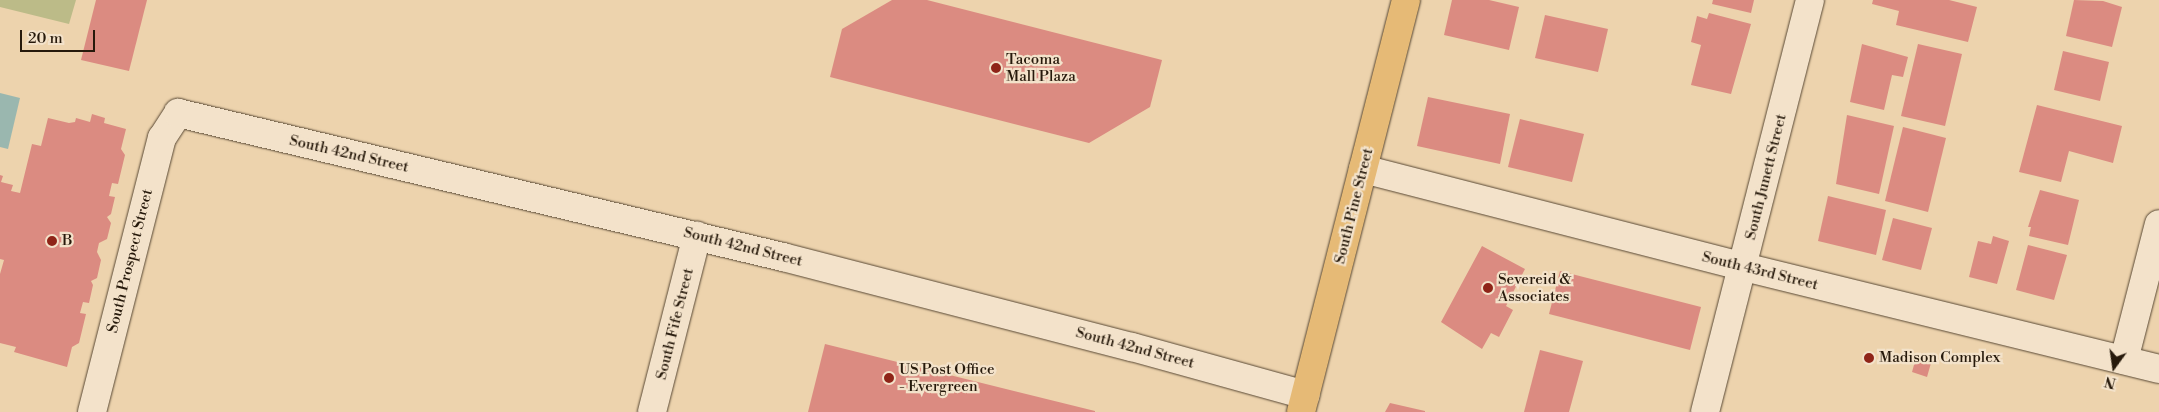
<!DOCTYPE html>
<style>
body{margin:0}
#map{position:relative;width:2159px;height:412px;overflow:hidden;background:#edd3ad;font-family:"Libre Bodoni",serif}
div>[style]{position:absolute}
.green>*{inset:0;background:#bcbb88}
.water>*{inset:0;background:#9ab7af}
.building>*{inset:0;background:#db8b81}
.roads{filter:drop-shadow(0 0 1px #584834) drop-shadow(0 0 1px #584834)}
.minor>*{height:28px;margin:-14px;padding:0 14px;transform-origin:14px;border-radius:14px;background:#f3e2ca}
.major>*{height:28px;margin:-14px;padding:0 14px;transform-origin:14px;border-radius:14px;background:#e6ba76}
.dots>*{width:14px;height:14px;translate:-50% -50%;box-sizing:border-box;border:2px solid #f3e2ca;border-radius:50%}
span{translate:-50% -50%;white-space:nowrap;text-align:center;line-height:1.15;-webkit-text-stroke:4.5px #f3e2ca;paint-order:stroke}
.poi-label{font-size:15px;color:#26190b}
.left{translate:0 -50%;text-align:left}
.street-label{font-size:15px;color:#26190b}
.north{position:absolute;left:2089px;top:342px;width:50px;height:50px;-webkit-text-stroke:4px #f3e2ca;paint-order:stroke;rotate:194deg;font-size:14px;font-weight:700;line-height:20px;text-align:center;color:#26190b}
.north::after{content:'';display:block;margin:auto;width:18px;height:22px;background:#26190b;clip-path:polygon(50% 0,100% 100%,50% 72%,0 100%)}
.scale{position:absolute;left:20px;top:30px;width:75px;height:22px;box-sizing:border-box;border:2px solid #26190b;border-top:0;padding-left:6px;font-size:15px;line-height:18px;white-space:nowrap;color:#26190b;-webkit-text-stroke:4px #f3e2ca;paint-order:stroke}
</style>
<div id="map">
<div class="green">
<div style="clip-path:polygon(0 0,76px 0,69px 24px,0 7px)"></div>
</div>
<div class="water">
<div style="clip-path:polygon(0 93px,20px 98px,8px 149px,0 147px)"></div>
</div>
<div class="building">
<div style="clip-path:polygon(96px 0,147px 0,129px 71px,81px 60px)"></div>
<div style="clip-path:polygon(892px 0,927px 0,1162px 60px,1150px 107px,1089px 143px,830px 77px,842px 29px)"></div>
<div style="clip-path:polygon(1452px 0,1489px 0,1519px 7px,1509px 50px,1444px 35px)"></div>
<div style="clip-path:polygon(1713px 0,1754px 0,1751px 13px,1712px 4px)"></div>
<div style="clip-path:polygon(1873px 0,1949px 0,1977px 7px,1968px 42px,1896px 25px,1899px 11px,1872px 4px)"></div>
<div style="clip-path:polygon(2074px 0,2103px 1px,2122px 7px,2112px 47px,2066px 36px)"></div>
<div style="clip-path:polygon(1709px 13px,1751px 24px,1731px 94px,1691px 85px,1701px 45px,1691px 42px,1697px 16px,1707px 19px)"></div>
<div style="clip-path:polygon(1545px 15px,1608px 29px,1598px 72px,1535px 58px)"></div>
<div style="clip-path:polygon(1862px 44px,1908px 57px,1903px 77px,1892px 75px,1884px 110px,1850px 102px)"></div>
<div style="clip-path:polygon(1918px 44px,1962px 54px,1945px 126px,1901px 116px)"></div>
<div style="clip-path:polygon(2063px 51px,2109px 62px,2100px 101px,2054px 90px)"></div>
<div style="clip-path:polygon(1428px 97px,1510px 114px,1500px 164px,1417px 146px)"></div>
<div style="clip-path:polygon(2037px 105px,2122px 126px,2113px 163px,2069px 151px,2061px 182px,2019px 172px)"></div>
<div style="clip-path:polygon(92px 114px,105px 118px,104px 123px,126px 129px,121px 149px,125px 155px,118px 184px,112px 183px,109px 196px,115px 197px,111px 214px,107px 217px,111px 223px,107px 239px,99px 243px,97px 252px,101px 260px,97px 278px,91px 281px,93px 285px,89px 303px,83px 302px,80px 313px,86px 314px,79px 343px,72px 347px,67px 367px,14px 352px,16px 347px,0 343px,0 274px,4px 260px,0 259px,0 175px,3px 176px,1px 182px,13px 185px,11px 191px,20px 193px,32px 144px,41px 146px,48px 118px,69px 123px,75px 122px,76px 118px,90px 122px)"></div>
<div style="clip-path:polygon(1847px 115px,1894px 126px,1879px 194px,1836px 184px)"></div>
<div style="clip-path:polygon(1520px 119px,1584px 134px,1572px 182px,1508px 167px)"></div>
<div style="clip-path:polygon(1903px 127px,1946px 138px,1928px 212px,1885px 201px)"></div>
<div style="clip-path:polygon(2040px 190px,2079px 200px,2068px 245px,2029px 236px,2031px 227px,2028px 227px)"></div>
<div style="clip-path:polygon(1828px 196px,1886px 210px,1876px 255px,1818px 241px)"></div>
<div style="clip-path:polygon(1893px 218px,1932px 228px,1921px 270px,1882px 260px)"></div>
<div style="clip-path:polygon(1993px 236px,2009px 241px,1997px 284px,1969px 277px,1978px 241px,1991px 244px)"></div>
<div style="clip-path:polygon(2028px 245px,2067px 255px,2054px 300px,2016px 290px)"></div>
<div style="clip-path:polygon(1482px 246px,1525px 269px,1506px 306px,1513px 310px,1499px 337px,1491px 333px,1482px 349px,1441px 322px)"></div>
<div style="clip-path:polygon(1560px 271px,1701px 307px,1690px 350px,1549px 314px)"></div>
<div style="clip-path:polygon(825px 344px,1095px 411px,1095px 412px,808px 412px)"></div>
<div style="clip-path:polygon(1540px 350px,1583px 361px,1569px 412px,1524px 412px)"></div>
<div style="clip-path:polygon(1916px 358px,1931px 363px,1927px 377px,1912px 372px)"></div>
<div style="clip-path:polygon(1390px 403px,1425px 411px,1425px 412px,1385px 412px)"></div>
</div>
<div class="roads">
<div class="minor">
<div style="left:1363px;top:169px;width:393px;rotate:14.4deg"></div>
<div style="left:1744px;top:267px;width:427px;rotate:13.8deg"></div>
<div style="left:2124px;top:360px;width:140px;rotate:-75.6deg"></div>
<div style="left:92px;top:412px;width:283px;rotate:-75.7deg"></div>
<div style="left:162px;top:138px;width:30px;rotate:-57deg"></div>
<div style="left:178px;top:113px;width:622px;rotate:13.39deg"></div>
<div style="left:783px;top:257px;width:360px;rotate:14.5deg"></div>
<div style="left:1132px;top:347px;width:180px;rotate:15.5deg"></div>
<div style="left:652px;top:412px;width:182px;rotate:-75.7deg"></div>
<div style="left:1705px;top:412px;width:425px;rotate:-75.7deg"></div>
</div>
<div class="major">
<div style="left:1301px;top:412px;width:425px;rotate:-75.7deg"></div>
</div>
</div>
<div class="dots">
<div style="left:996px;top:68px;background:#8f2418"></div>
<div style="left:52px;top:241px;background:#8f2418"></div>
<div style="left:1488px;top:288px;background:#8f2418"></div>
<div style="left:1869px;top:358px;background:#8f2418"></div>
<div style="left:889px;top:378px;background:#8f2418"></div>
</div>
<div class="poi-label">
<span class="left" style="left:1006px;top:68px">Tacoma<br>Mall Plaza</span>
<span class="left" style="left:62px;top:241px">B</span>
<span class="left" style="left:1498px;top:288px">Severeid &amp;<br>Associates</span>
<span class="left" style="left:1879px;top:358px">Madison Complex</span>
<span class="left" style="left:899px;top:378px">US Post Office<br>- Evergreen</span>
</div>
<div class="street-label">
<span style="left:349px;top:154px;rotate:13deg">South 42nd Street</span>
<span style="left:1766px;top:177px;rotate:-76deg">South Junett Street</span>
<span style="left:1354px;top:206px;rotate:-76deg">South Pine Street</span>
<span style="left:743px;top:247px;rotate:14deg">South 42nd Street</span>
<span style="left:130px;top:261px;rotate:-76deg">South Prospect Street</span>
<span style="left:1760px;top:271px;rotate:14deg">South 43rd Street</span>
<span style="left:675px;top:324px;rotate:-76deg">South Fife Street</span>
<span style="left:1135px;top:348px;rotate:15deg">South 42nd Street</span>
</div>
<div class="north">N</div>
<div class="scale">20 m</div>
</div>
